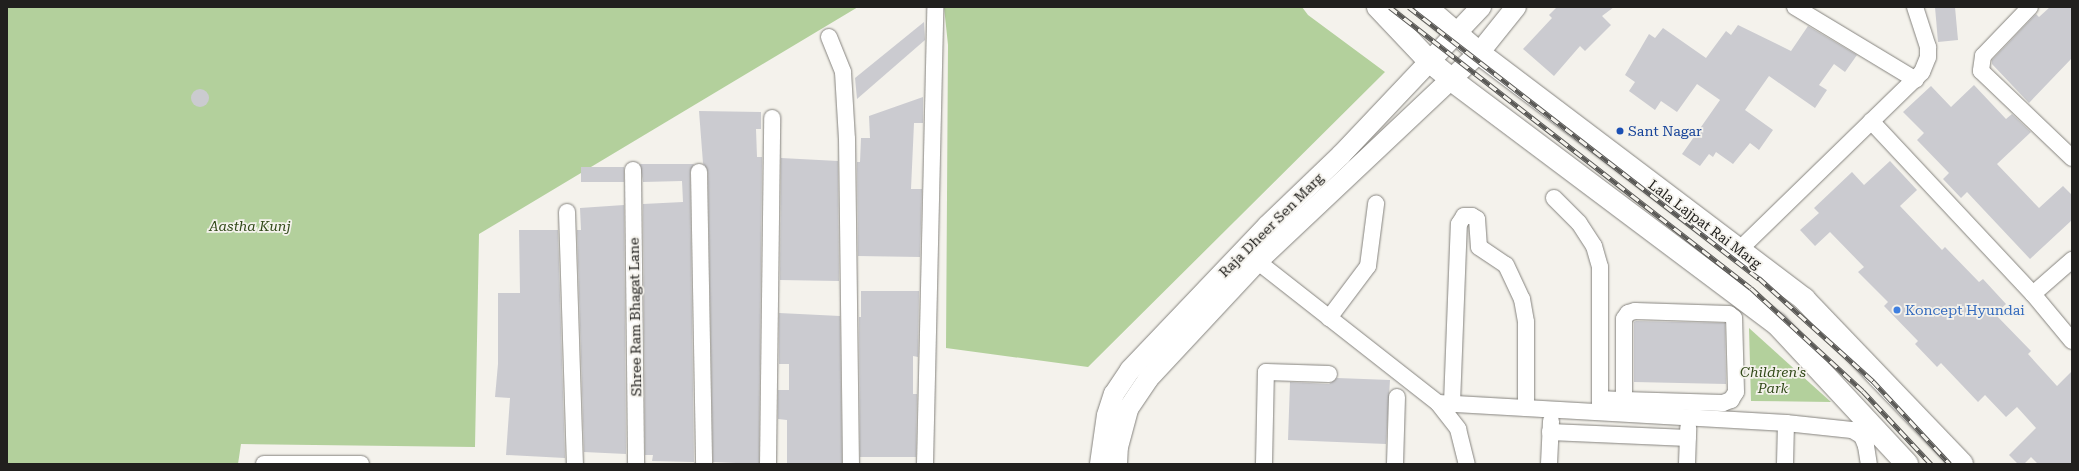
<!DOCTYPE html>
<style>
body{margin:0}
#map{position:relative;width:2079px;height:471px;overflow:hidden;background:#f4f2ec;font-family:"Roboto Serif",serif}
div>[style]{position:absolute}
.green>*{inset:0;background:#b3d09c}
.building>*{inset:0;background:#cbcbd0}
.round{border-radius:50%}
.roads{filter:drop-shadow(0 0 1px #85837e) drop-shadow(0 0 1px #85837e)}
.minor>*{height:16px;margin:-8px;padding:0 8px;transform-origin:8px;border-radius:8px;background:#fff}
.tertiary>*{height:20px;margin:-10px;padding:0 10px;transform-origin:10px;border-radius:10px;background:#fff}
.secondary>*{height:22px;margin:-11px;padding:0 11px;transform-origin:11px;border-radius:11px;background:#fff}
.rail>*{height:4.5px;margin-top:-2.25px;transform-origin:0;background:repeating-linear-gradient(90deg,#f4f2ec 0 9px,#595855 0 18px);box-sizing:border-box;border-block:1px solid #595855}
.dots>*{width:11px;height:11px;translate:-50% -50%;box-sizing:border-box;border:2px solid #f4f2ec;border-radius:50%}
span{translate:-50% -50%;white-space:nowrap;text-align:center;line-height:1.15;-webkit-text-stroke:3.5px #f4f2ec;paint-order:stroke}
.transit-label{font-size:14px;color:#164399}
.left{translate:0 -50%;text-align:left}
.street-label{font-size:14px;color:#21201e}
.park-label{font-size:14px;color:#324a19;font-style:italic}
.shop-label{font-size:14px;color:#366cbe}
.frame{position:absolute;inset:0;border:8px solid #21201e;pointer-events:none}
</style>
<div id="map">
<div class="green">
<div style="clip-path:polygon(7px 7px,858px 7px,479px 234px,475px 447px,241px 444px,238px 464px,7px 464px)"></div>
<div style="clip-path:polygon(944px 7px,1302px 7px,1308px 15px,1385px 72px,1088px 367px,946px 348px,948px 45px)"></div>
<div style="clip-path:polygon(1749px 328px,1831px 402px,1751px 401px)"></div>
</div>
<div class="building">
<div style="clip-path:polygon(1557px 7px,1614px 7px,1602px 16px,1611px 25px,1585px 51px,1580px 46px,1554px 76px,1523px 49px,1552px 18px,1549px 15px)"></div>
<div style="clip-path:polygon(1935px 7px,1955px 7px,1958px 40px,1938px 42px)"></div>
<div style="clip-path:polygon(2050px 7px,2072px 7px,2072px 58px,2029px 103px,1992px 64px,1992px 60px,2036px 14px,2039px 17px)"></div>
<div style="clip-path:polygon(924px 22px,925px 40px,857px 99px,855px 78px)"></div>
<div style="clip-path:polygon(1738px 25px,1791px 51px,1808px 26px,1857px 55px,1845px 72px,1834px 64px,1819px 85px,1827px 90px,1815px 108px,1769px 76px,1745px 110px,1773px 130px,1759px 150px,1750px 143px,1733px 164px,1716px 152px,1713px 157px,1709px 154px,1700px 166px,1682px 154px,1720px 100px,1697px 84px,1677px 112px,1661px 101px,1655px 110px,1629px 91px,1635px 82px,1625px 75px,1649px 34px,1655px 38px,1663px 28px,1706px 58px,1726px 31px,1731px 35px)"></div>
<div style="clip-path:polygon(1974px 85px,2006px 119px,2012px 114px,2031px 132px,1997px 164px,2039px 208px,2063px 186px,2072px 195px,2072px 220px,2030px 259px,1967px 192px,1961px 198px,1943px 179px,1949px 173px,1917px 140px,1924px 133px,1903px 112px,1931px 86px,1951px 107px)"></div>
<div class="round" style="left:191px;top:89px;width:18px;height:18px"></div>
<div style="clip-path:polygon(923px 97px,923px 123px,914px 123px,911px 189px,922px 189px,920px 257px,858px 256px,857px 162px,860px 162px,861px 138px,870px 138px,869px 116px)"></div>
<div style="clip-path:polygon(699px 111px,761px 112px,761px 129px,756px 129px,757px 157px,762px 157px,759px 464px,713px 462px,708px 172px,703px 163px)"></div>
<div style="clip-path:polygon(781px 158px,838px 161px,839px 281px,780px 280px)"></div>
<div style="clip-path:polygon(1890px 161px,1917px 190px,1900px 206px,1942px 250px,1945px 247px,1979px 282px,1983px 279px,2006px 304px,1995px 314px,2031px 351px,2028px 354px,2057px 386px,2072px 371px,2072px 464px,2038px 464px,2031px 457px,2024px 464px,2018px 464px,2009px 455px,2036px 428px,2017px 407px,2006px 417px,1985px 395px,1978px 402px,1941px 363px,1937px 367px,1915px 344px,1918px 341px,1884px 306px,1888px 302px,1858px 272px,1864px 267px,1830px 232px,1815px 246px,1800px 230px,1819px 213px,1814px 208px,1852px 172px,1864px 185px)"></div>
<div style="clip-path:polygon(640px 164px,694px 164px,690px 172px,694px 462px,652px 461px,653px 455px,645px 455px,643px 204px,683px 202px,682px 181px,643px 182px)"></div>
<div style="clip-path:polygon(581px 167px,624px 167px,624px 182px,581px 182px)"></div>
<div style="clip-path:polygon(624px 205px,626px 454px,584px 452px,577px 230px,581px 230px,580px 208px)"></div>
<div style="clip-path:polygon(519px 230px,558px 230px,565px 458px,506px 455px,510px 398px,495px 397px,498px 364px,498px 293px,520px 293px)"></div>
<div style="clip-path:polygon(861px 291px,919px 291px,918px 357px,913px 356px,913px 394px,917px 394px,916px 457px,860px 457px,859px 317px,861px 317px)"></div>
<div style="clip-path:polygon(779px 313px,840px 316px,842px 464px,787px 464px,787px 420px,778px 419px,778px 390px,789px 390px,789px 364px,779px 364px)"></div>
<div style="clip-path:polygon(1636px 321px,1725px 323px,1726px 384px,1634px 382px,1634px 322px)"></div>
<div style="clip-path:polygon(1337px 378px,1390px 380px,1386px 444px,1288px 440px,1290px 382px,1329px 384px)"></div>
</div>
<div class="roads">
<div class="minor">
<div style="left:1795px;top:7px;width:141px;rotate:31.1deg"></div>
<div style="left:2030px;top:7px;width:68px;rotate:133.8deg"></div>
<div style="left:1983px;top:56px;width:15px;rotate:98deg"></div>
<div style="left:1981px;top:71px;width:126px;rotate:43.7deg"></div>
<div style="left:829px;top:37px;width:38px;rotate:68deg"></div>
<div style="left:843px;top:72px;width:67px;rotate:86.6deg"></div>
<div style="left:847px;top:139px;width:325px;rotate:89.3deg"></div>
<div style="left:1871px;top:121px;width:237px;rotate:46.9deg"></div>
<div style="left:2033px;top:294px;width:61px;rotate:50.3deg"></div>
<div style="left:633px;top:170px;width:294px;rotate:89.4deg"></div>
<div style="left:699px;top:172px;width:292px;rotate:89deg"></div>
<div style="left:1554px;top:198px;width:35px;rotate:45deg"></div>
<div style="left:1579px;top:223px;width:27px;rotate:57deg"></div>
<div style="left:1594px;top:246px;width:22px;rotate:74deg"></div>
<div style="left:1600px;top:267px;width:142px;rotate:90deg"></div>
<div style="left:567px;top:212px;width:252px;rotate:88.2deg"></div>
<div style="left:1739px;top:250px;width:255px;rotate:-44.2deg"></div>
<div style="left:1922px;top:72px;width:16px;rotate:-68deg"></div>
<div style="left:1928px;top:57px;width:10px;rotate:-90deg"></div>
<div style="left:1928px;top:47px;width:42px;rotate:-108deg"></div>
<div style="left:1248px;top:254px;width:241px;rotate:38.1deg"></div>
<div style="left:1438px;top:403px;width:33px;rotate:52deg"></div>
<div style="left:1458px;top:429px;width:36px;rotate:76deg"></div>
<div style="left:2033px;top:294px;width:52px;rotate:-41.1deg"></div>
<div style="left:1329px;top:318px;width:65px;rotate:-53.1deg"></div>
<div style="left:1368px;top:266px;width:63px;rotate:-82.6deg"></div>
<div style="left:1600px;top:399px;width:20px;rotate:3deg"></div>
<div style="left:1620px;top:400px;width:4px"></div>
<div style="left:1624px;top:400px;width:99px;rotate:1.7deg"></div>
<div style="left:1723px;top:403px;width:9px;rotate:-21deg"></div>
<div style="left:1731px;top:400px;width:9px;rotate:-58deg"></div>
<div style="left:1736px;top:392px;width:74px;rotate:-91.5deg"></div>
<div style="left:1734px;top:318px;width:6px;rotate:-141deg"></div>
<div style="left:1729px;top:314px;width:94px;rotate:-178.2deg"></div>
<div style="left:1635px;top:311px;width:7px;rotate:164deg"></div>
<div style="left:1628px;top:313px;width:7px;rotate:124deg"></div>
<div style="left:1624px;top:319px;width:81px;rotate:90deg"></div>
<div style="left:1438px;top:403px;width:349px;rotate:3.3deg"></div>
<div style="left:1786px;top:423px;width:66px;rotate:6.1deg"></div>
<div style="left:1852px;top:430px;width:12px;rotate:31deg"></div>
<div style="left:1862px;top:436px;width:11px;rotate:68deg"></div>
<div style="left:1866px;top:446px;width:18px;rotate:81deg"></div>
<div style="left:1452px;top:403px;width:179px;rotate:-87.8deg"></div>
<div style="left:1459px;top:224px;width:9px;rotate:-58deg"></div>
<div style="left:1464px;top:216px;width:8px"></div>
<div style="left:1472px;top:216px;width:6px;rotate:31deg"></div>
<div style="left:1477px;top:219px;width:28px;rotate:86deg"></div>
<div style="left:1479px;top:247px;width:32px;rotate:34deg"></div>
<div style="left:1506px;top:265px;width:38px;rotate:65deg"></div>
<div style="left:1522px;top:299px;width:23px;rotate:80deg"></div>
<div style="left:1526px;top:322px;width:86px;rotate:90deg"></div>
<div style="left:1550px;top:432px;width:138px;rotate:2.5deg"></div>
<div style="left:264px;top:464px;width:97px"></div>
<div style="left:768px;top:464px;width:346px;rotate:-89.3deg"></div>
<div style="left:925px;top:464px;width:457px;rotate:-88.7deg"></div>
<div style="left:1264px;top:464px;width:92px;rotate:-88.8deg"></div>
<div style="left:1266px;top:372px;width:63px;rotate:1.8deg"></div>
<div style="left:1395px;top:464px;width:67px;rotate:-88.3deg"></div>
<div style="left:1549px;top:464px;width:43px;rotate:-87.3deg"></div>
<div style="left:1687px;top:464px;width:36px;rotate:-88deg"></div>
<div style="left:1785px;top:464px;width:41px;rotate:-88.6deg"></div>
</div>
<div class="tertiary">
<div style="left:1100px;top:464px;width:49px;rotate:-81.9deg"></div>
<div style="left:1107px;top:415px;width:22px;rotate:-72deg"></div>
<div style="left:1114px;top:394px;width:29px;rotate:-56deg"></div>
<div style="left:1130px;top:370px;width:200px;rotate:-46.4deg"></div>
<div style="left:1268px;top:225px;width:101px;rotate:-43.8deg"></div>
<div style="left:1341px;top:155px;width:204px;rotate:-46.6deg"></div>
<div style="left:1117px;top:464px;width:17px;rotate:-87deg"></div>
<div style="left:1118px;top:447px;width:39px;rotate:-75deg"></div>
<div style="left:1128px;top:409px;width:36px;rotate:-56deg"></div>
<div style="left:1148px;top:379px;width:161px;rotate:-47deg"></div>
<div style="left:1258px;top:261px;width:303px;rotate:-43.3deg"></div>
<div style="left:1479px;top:53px;width:59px;rotate:-51.2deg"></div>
</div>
<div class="secondary">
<div style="left:1378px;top:7px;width:74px;rotate:46.6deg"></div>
<div style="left:1429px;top:61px;width:36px;rotate:39deg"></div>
<div style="left:1457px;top:84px;width:400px;rotate:36.9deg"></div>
<div style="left:1777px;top:324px;width:191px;rotate:47.1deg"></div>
<div style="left:1426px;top:7px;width:70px;rotate:41deg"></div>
<div style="left:1479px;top:53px;width:408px;rotate:37.1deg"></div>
<div style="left:1804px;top:299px;width:228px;rotate:46.2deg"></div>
</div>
</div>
<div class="rail">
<div style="left:1390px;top:7px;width:457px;rotate:37.9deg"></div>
<div style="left:1751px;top:288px;width:152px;rotate:42.6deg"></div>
<div style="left:1863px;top:391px;width:100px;rotate:47deg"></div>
<div style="left:1409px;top:7px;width:443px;rotate:37.8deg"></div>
<div style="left:1759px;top:278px;width:154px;rotate:42.1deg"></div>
<div style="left:1873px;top:381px;width:113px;rotate:47.1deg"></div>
</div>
<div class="dots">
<div style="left:1620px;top:131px;background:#1a4fb4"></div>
<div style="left:1897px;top:310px;background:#3f7fe0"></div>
</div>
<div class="transit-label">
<span class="left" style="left:1628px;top:131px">Sant Nagar</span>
</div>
<div class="street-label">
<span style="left:1705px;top:224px;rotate:37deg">Lala Lajpat Rai Marg</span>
<span style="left:1271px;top:225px;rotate:-45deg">Raja Dheer Sen Marg</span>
<span style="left:635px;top:317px;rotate:-91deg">Shree Ram Bhagat Lane</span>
</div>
<div class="park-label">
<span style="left:250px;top:226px">Aastha Kunj</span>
<span style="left:1773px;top:380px">Children's<br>Park</span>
</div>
<div class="shop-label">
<span class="left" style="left:1905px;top:310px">Koncept Hyundai</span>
</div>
<div class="frame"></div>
</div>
